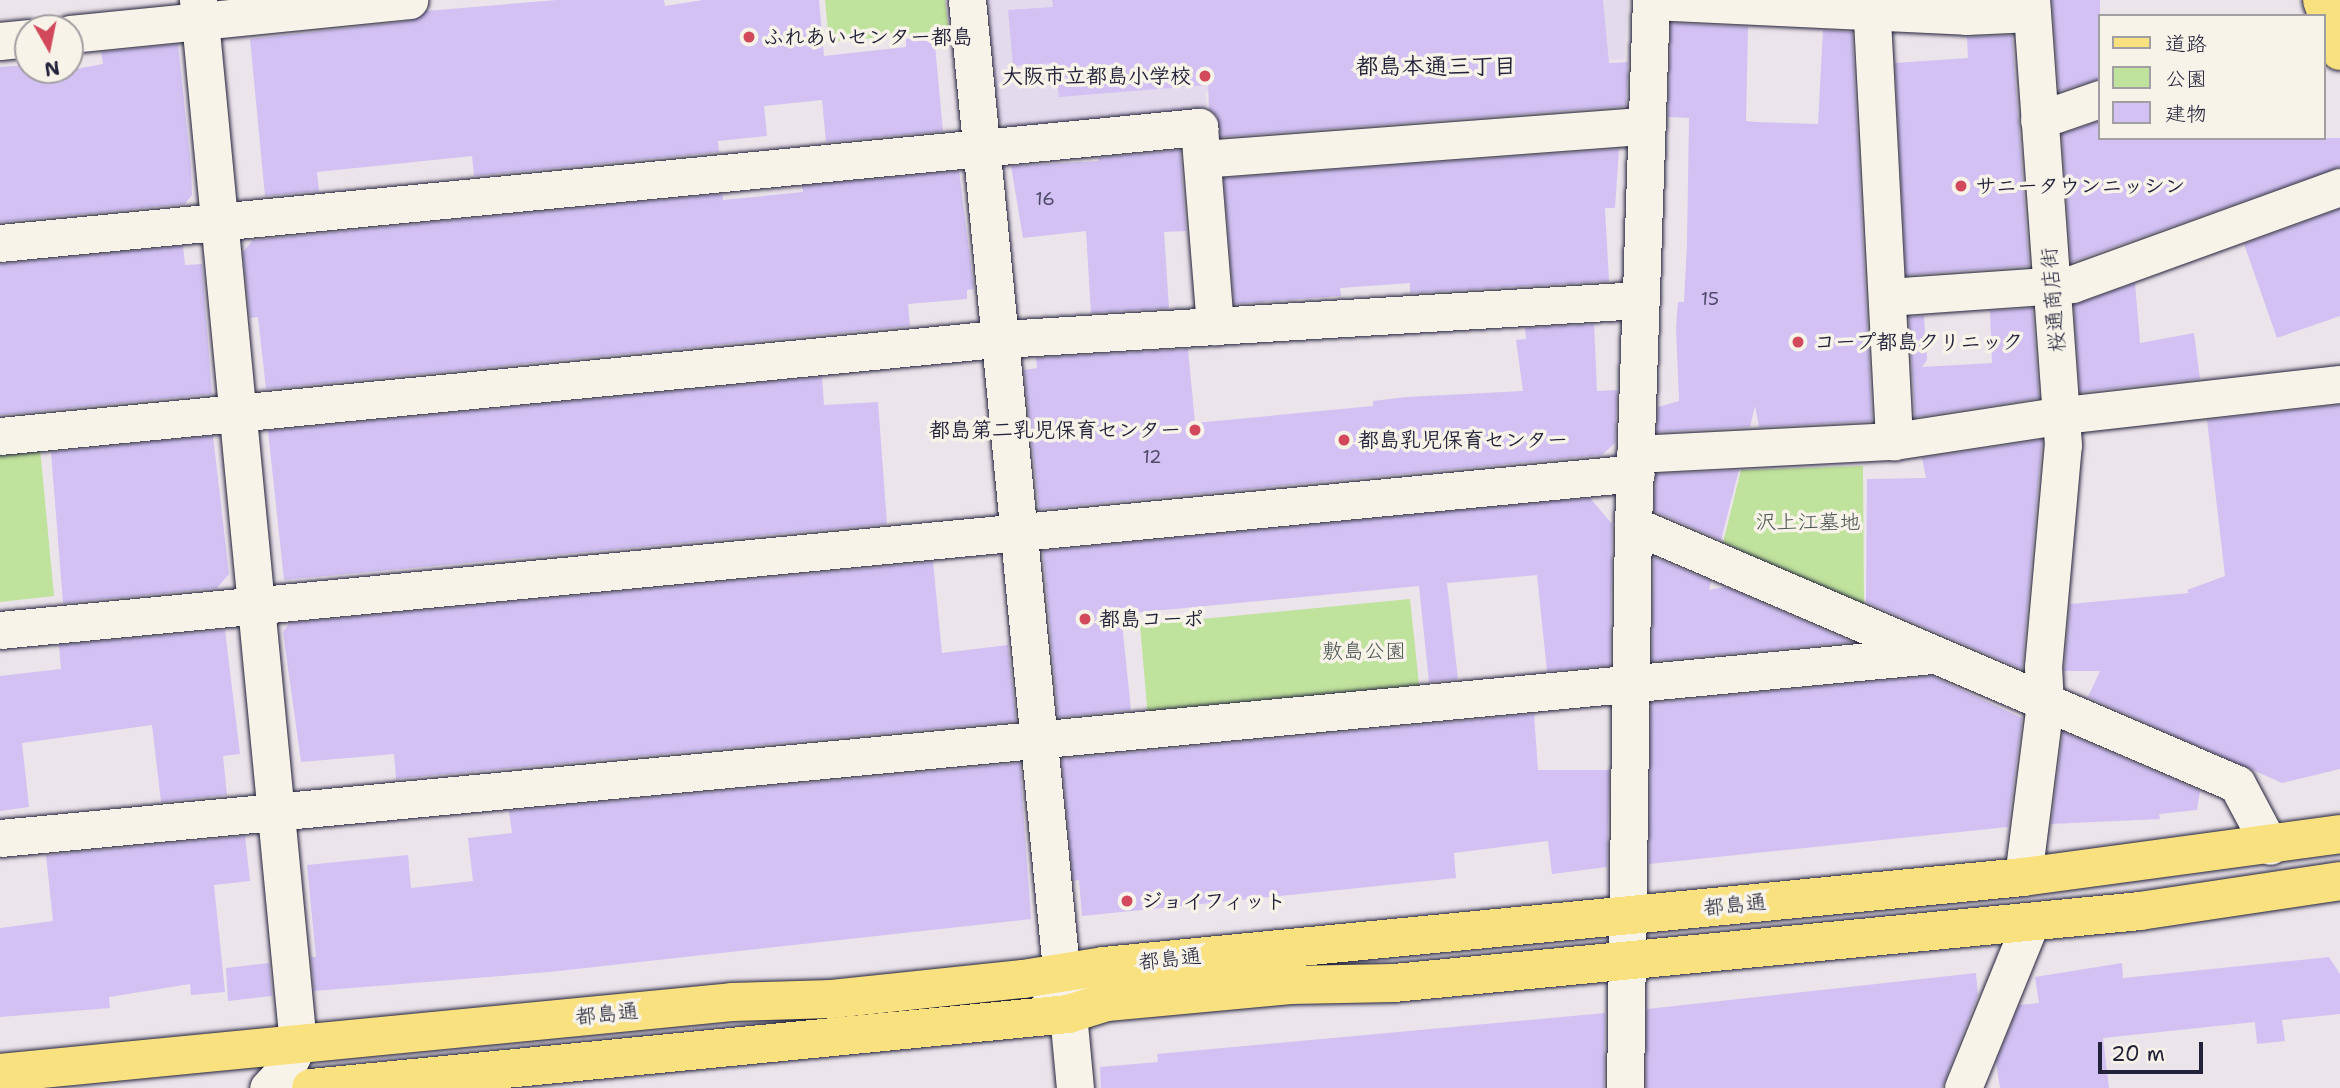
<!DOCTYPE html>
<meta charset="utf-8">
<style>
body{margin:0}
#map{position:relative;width:2340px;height:1088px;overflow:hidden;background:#ece4eb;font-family:"Shantell Sans","Klee One",sans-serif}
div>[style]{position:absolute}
.built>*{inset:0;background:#e4daed}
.green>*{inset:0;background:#bfe29c}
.building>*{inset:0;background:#d2c1f2}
.roads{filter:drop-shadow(0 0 2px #22223b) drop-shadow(0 0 2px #22223b)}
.minor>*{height:37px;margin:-18.5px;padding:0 18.5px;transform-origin:18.5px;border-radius:18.5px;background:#f7f3e8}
.major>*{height:38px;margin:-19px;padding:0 19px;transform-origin:19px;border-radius:19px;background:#fae180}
.dots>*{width:19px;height:19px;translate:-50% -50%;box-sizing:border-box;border:4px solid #f7f3e8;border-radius:50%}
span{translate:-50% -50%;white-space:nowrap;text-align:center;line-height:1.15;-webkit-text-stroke:7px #f7f3e8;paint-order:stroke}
.number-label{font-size:18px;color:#4e4a69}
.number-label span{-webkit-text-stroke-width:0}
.poi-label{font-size:21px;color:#22223b;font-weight:700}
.left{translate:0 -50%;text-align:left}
.right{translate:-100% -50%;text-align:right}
.street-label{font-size:21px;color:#22223b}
.park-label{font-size:21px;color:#495253}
.neighbourhood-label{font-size:23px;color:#22223b;font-weight:700}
.legend{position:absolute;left:2098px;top:14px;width:228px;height:126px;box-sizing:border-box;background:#f7f3e8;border:2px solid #a29fa3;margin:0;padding:9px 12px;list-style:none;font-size:21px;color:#22223b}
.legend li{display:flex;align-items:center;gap:14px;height:35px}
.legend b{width:35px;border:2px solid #a29fa3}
.north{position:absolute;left:14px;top:14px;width:70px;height:70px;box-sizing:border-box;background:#f7f3e8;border:2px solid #a29fa3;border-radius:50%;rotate:171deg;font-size:19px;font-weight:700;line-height:28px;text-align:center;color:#22223b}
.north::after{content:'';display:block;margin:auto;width:24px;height:32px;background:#d1495b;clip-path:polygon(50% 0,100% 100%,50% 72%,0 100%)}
.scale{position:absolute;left:2098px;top:1042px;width:105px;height:32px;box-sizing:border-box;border:4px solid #22223b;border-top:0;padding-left:9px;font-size:21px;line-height:24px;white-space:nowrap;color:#22223b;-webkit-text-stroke:5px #f7f3e8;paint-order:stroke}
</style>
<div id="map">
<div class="built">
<div style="clip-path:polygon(987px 0,1628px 0,1624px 59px,1205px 92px,1207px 110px,1016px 132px,999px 121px)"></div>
</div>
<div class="green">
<div style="clip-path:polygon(825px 0,945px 0,949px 31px,829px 42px)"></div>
<div style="clip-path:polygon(40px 448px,54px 596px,0 602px,0 452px)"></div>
<div style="clip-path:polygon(1863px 466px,1864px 607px,1723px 543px,1741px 470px)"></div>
<div style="clip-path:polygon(1410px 599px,1420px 694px,1148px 718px,1140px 625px)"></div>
</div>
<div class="building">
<div style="clip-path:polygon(557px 0,664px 0,665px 6px,703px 0,819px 0,824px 56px,906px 47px,906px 39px,934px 35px,943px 131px,826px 142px,822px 100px,764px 106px,767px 136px,718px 141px,719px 152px,474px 176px,472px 156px,317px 172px,319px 191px,265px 196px,250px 39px,411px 21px,426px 11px)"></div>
<div style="clip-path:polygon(1052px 0,1603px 0,1609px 63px,1628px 62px,1626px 106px,1221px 137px,1217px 116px,1209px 109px,1208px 85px,1059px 97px,1055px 63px,1013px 66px,1008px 10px,1053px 7px)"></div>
<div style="clip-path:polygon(2052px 0,2100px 0,2100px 79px,2059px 91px)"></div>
<div style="clip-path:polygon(1671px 23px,1748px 27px,1746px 121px,1756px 122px,1818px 124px,1823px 30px,1852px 32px,1872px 421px,1759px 427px,1755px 406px,1750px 427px,1657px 432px,1658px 407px,1679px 401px,1676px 328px,1678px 302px,1684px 302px,1687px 244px,1689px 118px,1668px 117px)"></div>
<div style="clip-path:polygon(2012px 35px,2029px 266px,1906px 275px,1895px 63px,1968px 58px,1967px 37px)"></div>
<div style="clip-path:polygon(178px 44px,191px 166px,192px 195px,185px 204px,0 222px,0 67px,28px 65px,28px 72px,70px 70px,103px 64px,101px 52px)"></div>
<div style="clip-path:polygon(2100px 121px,2100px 138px,2340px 138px,2340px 167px,2071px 262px,2062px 134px)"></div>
<div style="clip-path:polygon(1619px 149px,1615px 208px,1605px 208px,1609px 281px,1410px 293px,1410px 283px,1340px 288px,1341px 296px,1234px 304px,1224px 178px)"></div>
<div style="clip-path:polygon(1180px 150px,1186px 231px,1164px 232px,1169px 308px,1091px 313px,1086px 231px,1023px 238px,1011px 166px,1099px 161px,1098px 158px)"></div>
<div style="clip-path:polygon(959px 171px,974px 289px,967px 290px,967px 299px,908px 304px,910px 326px,266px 389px,258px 317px,250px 318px,243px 252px,253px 240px,723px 194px,723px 200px,803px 192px,802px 186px)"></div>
<div style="clip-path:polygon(2340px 209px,2340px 316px,2277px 338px,2244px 244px)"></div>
<div style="clip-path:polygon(183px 246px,185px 265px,202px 264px,212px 394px,0 415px,0 264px)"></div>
<div style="clip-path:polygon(2135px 283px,2140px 343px,2194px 333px,2200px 379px,2080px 392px,2074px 305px)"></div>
<div style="clip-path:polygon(2032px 308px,2039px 398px,1915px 417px,1909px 317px,1924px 316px,1927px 360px,1922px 367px,1992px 363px,1990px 311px)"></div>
<div style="clip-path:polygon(1594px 324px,1597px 391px,1617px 390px,1615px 443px,1602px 455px,1039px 509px,1024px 370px,1037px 368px,1036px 358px,1188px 349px,1195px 423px,1373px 406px,1373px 401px,1406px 397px,1523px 391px,1516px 340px,1526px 339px,1525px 328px)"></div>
<div style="clip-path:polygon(822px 377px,824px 405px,878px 402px,887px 524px,284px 580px,268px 431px)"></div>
<div style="clip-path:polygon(2340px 405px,2340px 769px,2282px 783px,2088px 697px,2100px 671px,2064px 671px,2070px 604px,2189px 593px,2187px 590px,2225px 576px,2207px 420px)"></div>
<div style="clip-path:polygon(213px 436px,229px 574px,217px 588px,63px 603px,51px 452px)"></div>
<div style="clip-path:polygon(2042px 440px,2022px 669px,1866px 602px,1867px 479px,1926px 478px,1922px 458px)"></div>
<div style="clip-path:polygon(1739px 470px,1721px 540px,1654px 511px,1656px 474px)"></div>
<div style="clip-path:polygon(1590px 498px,1612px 524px,1610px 665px,1547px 671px,1537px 575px,1447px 583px,1458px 679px,1429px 682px,1419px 586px,1121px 614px,1131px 710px,1058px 717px,1043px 551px)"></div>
<div style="clip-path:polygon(1654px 557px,1711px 581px,1709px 590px,1725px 587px,1852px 642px,1652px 661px)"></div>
<div style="clip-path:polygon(933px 562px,942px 653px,1008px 645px,1016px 721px,396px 779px,394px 754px,301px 762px,283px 632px,290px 623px)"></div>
<div style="clip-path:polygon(225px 630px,240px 754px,223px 756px,227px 795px,161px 802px,152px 725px,22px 743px,29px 807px,0 811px,0 676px,61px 669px,59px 645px)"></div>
<div style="clip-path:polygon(1932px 676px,2022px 718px,2008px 827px,1649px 864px,1651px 703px)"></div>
<div style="clip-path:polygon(1534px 714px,1538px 770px,1609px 770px,1607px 867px,1552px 874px,1548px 841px,1454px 853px,1456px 878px,1082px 916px,1079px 880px,1073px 881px,1062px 759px)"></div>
<div style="clip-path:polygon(2063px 732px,2200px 791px,2197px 810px,2159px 814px,2160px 819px,2051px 824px)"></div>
<div style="clip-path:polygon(1020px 763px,1031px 919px,549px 972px,314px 991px,311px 957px,316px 957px,307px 865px,408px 855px,411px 888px,473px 881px,468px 838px,512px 833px,509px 811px)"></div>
<div style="clip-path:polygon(245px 836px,250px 881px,214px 885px,225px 992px,191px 995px,190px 984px,109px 997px,110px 1008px,0 1017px,0 928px,53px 921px,46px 855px)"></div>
<div style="clip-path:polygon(2329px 957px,2340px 974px,2340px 1014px,2282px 1020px,2285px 1041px,2257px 1044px,2255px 1022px,2103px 1038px,2109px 1088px,2000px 1088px,1996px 1062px,2019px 1005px,2039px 1003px,2035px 977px,2122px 963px,2123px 978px)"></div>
<div style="clip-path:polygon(269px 963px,272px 996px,228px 1001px,226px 968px)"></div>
<div style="clip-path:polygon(1976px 973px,1978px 995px,1942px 1088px,1646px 1088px,1647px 1009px)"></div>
<div style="clip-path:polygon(1605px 1013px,1604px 1088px,1101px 1088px,1100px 1067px,1158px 1062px,1157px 1054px)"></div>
</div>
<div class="roads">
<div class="minor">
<div style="left:198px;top:0;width:1049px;rotate:84.53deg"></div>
<div style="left:298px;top:1044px;width:28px;rotate:116deg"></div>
<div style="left:286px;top:1069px;width:26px;rotate:133deg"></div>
<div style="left:967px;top:0;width:975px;rotate:84.46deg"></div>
<div style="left:1061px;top:970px;width:33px;rotate:47deg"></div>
<div style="left:1871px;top:0;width:442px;rotate:87deg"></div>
<div style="left:1651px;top:1px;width:315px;rotate:2.7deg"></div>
<div style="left:1966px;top:16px;width:66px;rotate:-2.6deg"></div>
<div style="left:70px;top:34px;width:341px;rotate:-5.7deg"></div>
<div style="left:0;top:41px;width:28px;rotate:-6deg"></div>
<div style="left:2039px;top:120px;width:65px;rotate:-19deg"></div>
<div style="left:1202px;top:159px;width:445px;rotate:-4.3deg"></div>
<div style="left:0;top:243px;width:1205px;rotate:-5.53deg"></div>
<div style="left:1199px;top:127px;width:200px;rotate:85.4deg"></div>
<div style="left:1888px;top:297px;width:184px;rotate:-4deg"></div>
<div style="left:2072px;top:284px;width:285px;rotate:-19.9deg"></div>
<div style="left:0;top:436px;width:991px;rotate:-5.56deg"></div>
<div style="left:986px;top:340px;width:655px;rotate:-3.5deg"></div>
<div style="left:1635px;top:454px;width:259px;rotate:-2.9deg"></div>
<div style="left:1894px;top:441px;width:171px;rotate:-8.7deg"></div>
<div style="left:2063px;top:415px;width:279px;rotate:-6.4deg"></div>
<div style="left:1633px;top:525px;width:657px;rotate:23.21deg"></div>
<div style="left:2237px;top:784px;width:70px;rotate:62deg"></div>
<div style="left:0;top:630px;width:1643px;rotate:-5.48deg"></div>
<div style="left:0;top:838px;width:1943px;rotate:-5.41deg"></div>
<div style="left:2023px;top:877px;width:174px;rotate:-82.8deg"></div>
<div style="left:2045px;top:704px;width:37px;rotate:-93deg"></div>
<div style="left:2043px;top:667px;width:223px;rotate:-84.9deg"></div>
<div style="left:2063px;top:445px;width:446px;rotate:-94.1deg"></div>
<div style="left:1050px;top:990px;width:30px;rotate:53deg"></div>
<div style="left:1068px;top:1014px;width:74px;rotate:84.6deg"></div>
<div style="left:1625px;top:1088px;width:563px;rotate:-89.19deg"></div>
<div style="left:1633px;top:525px;width:525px;rotate:-88.04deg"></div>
<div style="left:1963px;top:1088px;width:180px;rotate:-67.8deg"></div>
</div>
<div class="major">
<div style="left:2322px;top:0;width:54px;rotate:70.6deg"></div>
<div style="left:0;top:1073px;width:735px;rotate:-5.54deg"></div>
<div style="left:732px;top:1002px;width:100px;rotate:-1.7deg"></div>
<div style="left:832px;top:999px;width:192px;rotate:-6deg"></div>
<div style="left:1023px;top:979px;width:82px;rotate:-9.1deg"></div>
<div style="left:1104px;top:966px;width:923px;rotate:-5.53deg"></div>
<div style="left:2023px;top:877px;width:320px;rotate:-7.7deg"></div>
<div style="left:311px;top:1088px;width:761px;rotate:-5.58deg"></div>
<div style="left:1068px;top:1014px;width:41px;rotate:-17.1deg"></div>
<div style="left:1107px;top:1002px;width:184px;rotate:-5.3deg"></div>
<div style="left:1290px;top:985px;width:104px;rotate:-1.1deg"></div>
<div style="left:1394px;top:983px;width:749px;rotate:-5.51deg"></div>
<div style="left:2140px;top:911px;width:202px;rotate:-8.5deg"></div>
</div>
</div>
<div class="dots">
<div style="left:749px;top:37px;background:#d1495b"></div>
<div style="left:1205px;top:76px;background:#d1495b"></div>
<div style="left:1961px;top:186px;background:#d1495b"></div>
<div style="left:1798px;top:342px;background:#d1495b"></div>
<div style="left:1195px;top:430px;background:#d1495b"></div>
<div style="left:1344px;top:440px;background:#d1495b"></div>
<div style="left:1085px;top:619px;background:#d1495b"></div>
<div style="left:1127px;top:901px;background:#d1495b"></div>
</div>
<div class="number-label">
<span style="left:1045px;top:199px">16</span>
<span style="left:1710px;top:299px">15</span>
<span style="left:1152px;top:457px">12</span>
</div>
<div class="poi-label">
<span class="left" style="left:763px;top:37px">ふれあいセンター都島</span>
<span class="right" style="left:1191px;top:76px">大阪市立都島小学校</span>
<span class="left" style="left:1975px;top:186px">サニータウンニッシン</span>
<span class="left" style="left:1814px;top:342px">コープ都島クリニック</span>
<span class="right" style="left:1181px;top:430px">都島第二乳児保育センター</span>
<span class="left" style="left:1358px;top:440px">都島乳児保育センター</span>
<span class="left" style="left:1099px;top:619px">都島コーポ</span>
<span class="left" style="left:1141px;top:901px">ジョイフィット</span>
</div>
<div class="street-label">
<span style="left:2053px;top:300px;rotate:-95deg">桜通商店街</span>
<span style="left:1735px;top:905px;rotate:-6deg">都島通</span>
<span style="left:1170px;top:959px;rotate:-6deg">都島通</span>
<span style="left:607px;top:1014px;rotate:-6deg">都島通</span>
</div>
<div class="park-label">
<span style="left:1808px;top:522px">沢上江墓地</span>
<span style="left:1364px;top:651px">敷島公園</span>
</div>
<div class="neighbourhood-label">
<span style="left:1436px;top:66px">都島本通三丁目</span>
</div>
<ul class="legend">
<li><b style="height:9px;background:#fae180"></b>道路</li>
<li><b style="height:19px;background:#bfe29c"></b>公園</li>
<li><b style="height:19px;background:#d2c1f2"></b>建物</li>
</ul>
<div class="north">N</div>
<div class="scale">20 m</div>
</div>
